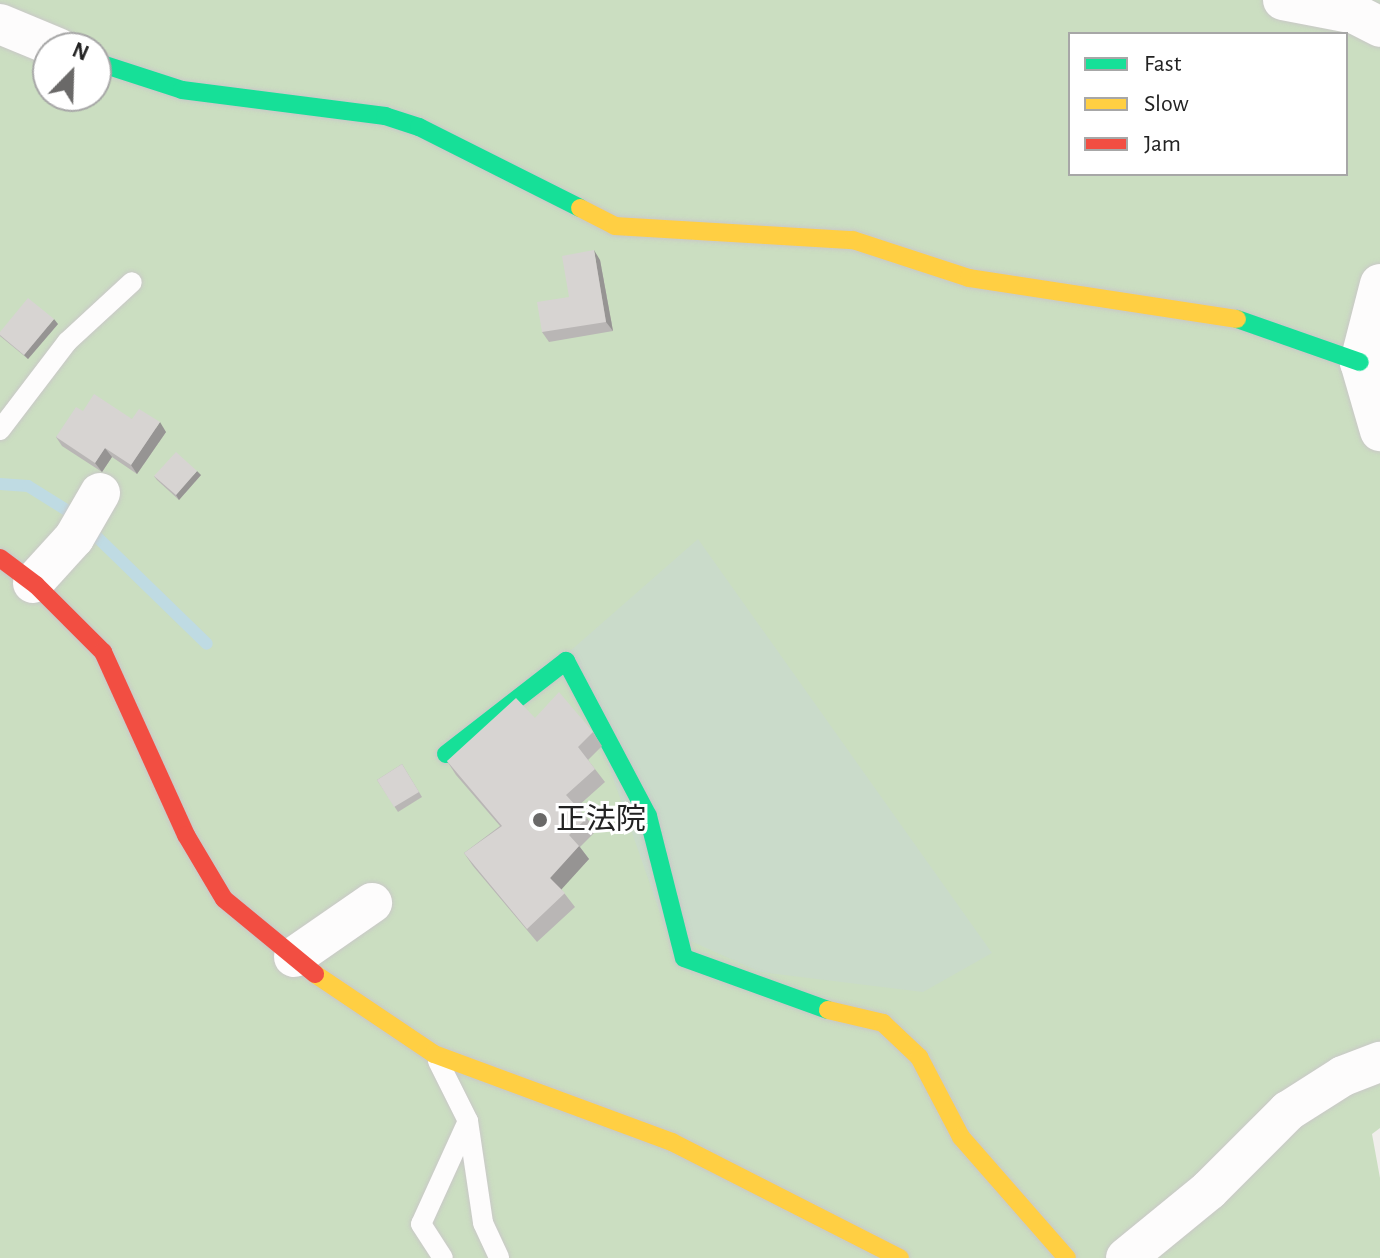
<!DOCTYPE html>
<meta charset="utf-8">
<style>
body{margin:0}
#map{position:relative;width:1380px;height:1258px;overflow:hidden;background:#f0eeeb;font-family:"Alegreya Sans","Noto Sans JP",sans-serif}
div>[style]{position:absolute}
.forest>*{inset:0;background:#cbdec1}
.cemetery>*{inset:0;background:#cadbca}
.stream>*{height:12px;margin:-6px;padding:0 6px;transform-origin:6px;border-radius:6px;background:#bfdbe3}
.roads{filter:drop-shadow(0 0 2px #c9c8c7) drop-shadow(0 0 2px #c9c8c7)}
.lane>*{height:20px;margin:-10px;padding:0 10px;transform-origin:10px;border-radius:10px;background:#fdfcfc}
.street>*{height:40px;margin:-20px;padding:0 20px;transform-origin:20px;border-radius:20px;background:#fdfcfc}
.fast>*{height:18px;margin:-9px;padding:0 9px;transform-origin:9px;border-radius:9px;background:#16e098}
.slow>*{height:18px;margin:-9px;padding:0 9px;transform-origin:9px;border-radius:9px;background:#ffcf43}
.jam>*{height:18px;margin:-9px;padding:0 9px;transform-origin:9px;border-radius:9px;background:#f24e42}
.wall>*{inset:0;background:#b9b6b5}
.shaded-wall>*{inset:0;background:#969493}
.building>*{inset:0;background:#d7d4d2}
.dots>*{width:22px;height:22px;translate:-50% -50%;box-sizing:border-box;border:4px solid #fff;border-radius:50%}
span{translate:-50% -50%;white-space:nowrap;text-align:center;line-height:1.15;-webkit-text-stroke:6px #fff;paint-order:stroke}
.poi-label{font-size:30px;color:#222}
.left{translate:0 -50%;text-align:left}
.legend{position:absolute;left:1068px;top:32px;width:280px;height:144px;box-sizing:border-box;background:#fff;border:2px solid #a7a7a7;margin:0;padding:10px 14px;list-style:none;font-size:24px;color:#222}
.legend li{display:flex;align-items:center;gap:16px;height:40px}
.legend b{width:40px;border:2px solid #a7a7a7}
.north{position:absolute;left:32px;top:32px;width:80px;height:80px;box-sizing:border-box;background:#fff;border:2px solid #a7a7a7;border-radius:50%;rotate:23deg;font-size:22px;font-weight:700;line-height:32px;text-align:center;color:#222}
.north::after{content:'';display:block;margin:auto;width:28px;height:36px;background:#6a6968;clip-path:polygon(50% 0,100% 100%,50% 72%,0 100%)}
</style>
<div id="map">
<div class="forest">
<div style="clip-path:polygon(evenodd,0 0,1380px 0,1380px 1128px,1372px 1134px,1380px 1178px,1380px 1258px,0 1258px,0 0,1070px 34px,1346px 34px,1346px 174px,1070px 174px,1070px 34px,0 0,48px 48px,96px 48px,96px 96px,48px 96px,48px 48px)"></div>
</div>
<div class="cemetery">
<div style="clip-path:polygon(698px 539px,992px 953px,923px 992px,760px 972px,666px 930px,569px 652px)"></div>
</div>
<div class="stream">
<div style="left:0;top:484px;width:28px;rotate:4deg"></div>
<div style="left:28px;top:486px;width:53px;rotate:31.9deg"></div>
<div style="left:97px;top:537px;width:153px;rotate:44.2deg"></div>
</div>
<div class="roads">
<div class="lane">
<div style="left:0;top:430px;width:111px;rotate:-52.7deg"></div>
<div style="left:67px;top:342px;width:88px;rotate:-42.7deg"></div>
<div style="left:438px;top:1061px;width:67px;rotate:63.4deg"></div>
<div style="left:468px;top:1121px;width:113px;rotate:114.5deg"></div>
<div style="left:421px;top:1224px;width:40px;rotate:57.1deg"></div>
<div style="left:468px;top:1121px;width:103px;rotate:81.6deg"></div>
<div style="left:483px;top:1223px;width:38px;rotate:65deg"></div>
</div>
<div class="street">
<div style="left:1283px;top:0;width:73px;rotate:11deg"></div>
<div style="left:1355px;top:14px;width:28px;rotate:27deg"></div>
<div style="left:0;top:24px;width:63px;rotate:22.5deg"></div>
<div style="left:1380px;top:284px;width:81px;rotate:104.4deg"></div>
<div style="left:1360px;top:362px;width:72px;rotate:73.8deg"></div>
<div style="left:33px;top:583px;width:61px;rotate:-47.7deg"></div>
<div style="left:74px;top:538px;width:52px;rotate:-60deg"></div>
<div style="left:294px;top:957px;width:95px;rotate:-34.7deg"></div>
<div style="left:1126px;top:1258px;width:107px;rotate:-39.3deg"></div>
<div style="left:1209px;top:1190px;width:112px;rotate:-45deg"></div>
<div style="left:1288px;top:1111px;width:65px;rotate:-32.5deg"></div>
<div style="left:1343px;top:1076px;width:40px;rotate:-21deg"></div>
</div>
<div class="fast">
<div style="left:96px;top:62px;width:90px;rotate:18deg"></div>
<div style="left:182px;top:90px;width:205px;rotate:7.3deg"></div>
<div style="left:385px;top:116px;width:36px;rotate:18deg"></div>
<div style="left:419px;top:127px;width:180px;rotate:26.7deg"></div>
<div style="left:1237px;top:319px;width:130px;rotate:19.3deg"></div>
<div style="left:446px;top:754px;width:152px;rotate:-37.8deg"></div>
<div style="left:566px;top:661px;width:175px;rotate:62.1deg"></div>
<div style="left:648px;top:816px;width:146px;rotate:75.8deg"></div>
<div style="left:684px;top:958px;width:153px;rotate:19.9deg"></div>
</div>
<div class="slow">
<div style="left:580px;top:208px;width:39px;rotate:27deg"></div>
<div style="left:615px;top:226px;width:238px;rotate:3.4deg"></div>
<div style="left:853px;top:240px;width:122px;rotate:18.1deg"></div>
<div style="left:969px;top:278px;width:271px;rotate:8.7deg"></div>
<div style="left:315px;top:974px;width:143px;rotate:33.9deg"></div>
<div style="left:434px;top:1054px;width:254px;rotate:20.3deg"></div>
<div style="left:672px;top:1142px;width:256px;rotate:27deg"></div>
<div style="left:828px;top:1010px;width:57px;rotate:13.3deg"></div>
<div style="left:883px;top:1023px;width:50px;rotate:43.4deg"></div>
<div style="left:919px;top:1057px;width:90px;rotate:62.3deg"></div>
<div style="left:961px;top:1137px;width:161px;rotate:48.8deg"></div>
</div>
<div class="jam">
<div style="left:0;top:558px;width:45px;rotate:36.9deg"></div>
<div style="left:36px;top:585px;width:95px;rotate:45deg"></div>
<div style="left:103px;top:652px;width:201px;rotate:65.6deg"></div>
<div style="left:186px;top:835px;width:74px;rotate:59.3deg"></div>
<div style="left:224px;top:899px;width:118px;rotate:39.5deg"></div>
</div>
</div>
<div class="wall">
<div style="clip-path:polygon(600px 260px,613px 331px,549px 342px,542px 332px,569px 297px)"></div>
<div style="clip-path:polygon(58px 324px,28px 359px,0 336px,0 332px)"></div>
<div style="clip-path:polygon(83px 411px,132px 419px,166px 432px,137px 474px,112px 457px,102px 472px,62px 446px,56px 437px)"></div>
<div style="clip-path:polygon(201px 475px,179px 500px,157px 480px,154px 476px)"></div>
<div style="clip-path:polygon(535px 718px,593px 732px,602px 746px,588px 760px,605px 782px,577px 807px,587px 818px,596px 831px,580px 847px,589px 859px,561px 889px,575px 907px,537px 942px,473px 866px,464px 853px,500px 826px,456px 775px,447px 761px)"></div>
<div style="clip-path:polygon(402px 764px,422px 797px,398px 812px,377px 780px)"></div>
</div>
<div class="shaded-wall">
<div style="clip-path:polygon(594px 250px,600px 260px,613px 331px,606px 322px)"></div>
<div style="clip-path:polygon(54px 319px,58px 324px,28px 359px,24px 355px)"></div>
<div style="clip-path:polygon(160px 422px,166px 432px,137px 474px,131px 465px)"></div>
<div style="clip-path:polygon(105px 448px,112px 457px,102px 472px,95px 463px)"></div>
<div style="clip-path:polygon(197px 471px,201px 475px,179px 500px,176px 495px)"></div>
<div style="clip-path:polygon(579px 846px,589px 859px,560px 891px,550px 878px)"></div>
</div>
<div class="building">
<div style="clip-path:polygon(594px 250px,606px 322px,542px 332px,537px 302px,569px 297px,562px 256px)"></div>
<div style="clip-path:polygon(28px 298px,54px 319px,24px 355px,0 335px,0 332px)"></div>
<div style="clip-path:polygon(94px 394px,132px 419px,139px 409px,160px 422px,131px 465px,105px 448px,95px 463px,56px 437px,76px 407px,83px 411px)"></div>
<div style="clip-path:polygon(176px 452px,197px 471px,176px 495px,154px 476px)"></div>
<div style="clip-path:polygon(559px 692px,593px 732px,578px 747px,595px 769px,566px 795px,587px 818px,569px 835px,579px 846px,550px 878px,565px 893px,527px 929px,464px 853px,502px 826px,447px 761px,516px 698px,535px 718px)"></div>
<div style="clip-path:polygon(402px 764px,419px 792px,394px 807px,377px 780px)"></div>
</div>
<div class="dots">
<div style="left:540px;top:820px;background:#6a6968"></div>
</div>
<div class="poi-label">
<span class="left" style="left:556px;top:820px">正法院</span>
</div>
<ul class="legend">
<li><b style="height:10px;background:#16e098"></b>Fast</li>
<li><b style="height:10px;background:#ffcf43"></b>Slow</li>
<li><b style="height:10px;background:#f24e42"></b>Jam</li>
</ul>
<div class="north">N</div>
</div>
